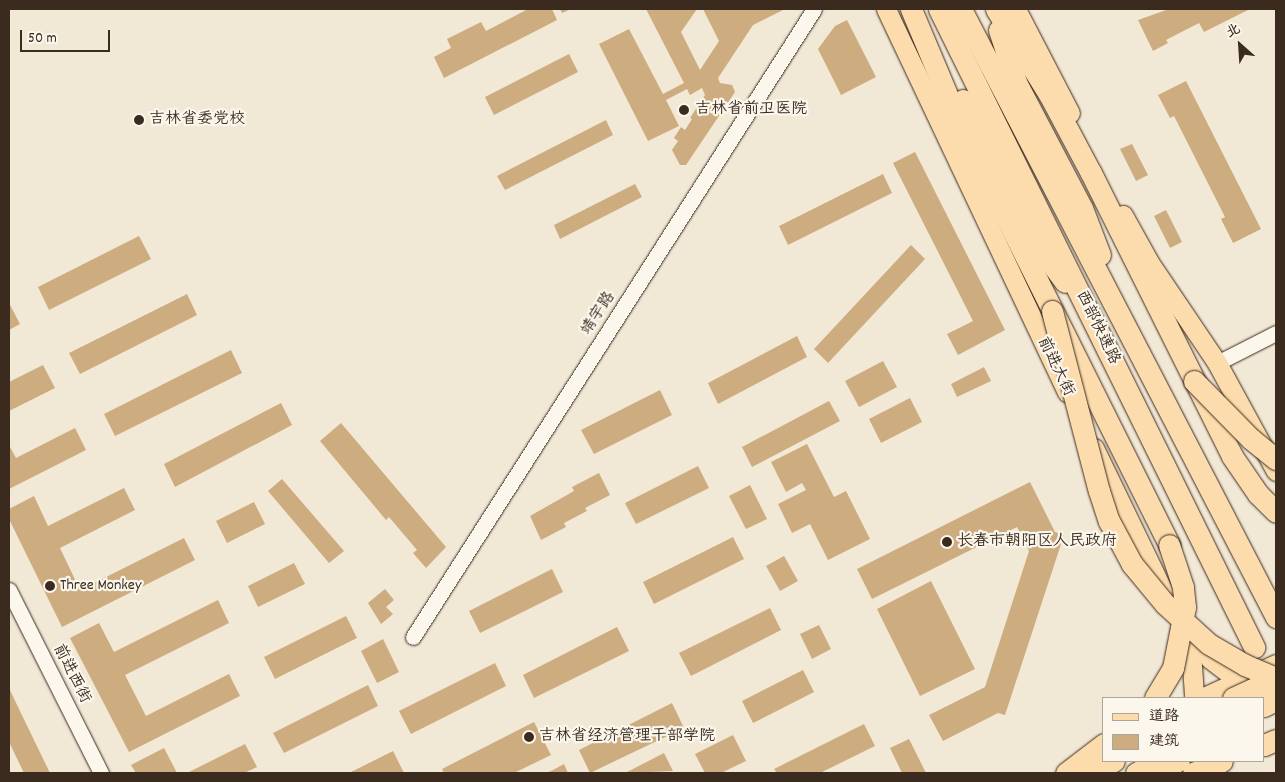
<!DOCTYPE html>
<meta charset="utf-8">
<style>
body{margin:0}
#map{position:relative;width:1285px;height:782px;overflow:hidden;background:#f2e8d6;font-family:Dekko,"LXGW WenKai TC",sans-serif}
div>[style]{position:absolute}
.building>*{inset:0;background:#cdac80}
.roads{filter:drop-shadow(0 0 1px #3b2a1e) drop-shadow(0 0 1px #3b2a1e)}
.minor>*{height:15px;margin:-7.5px;padding:0 7.5px;transform-origin:7.5px;border-radius:7.5px;background:#fbf7ec}
.major>*{height:19px;margin:-9.5px;padding:0 9.5px;transform-origin:9.5px;border-radius:9.5px;background:#fcdcac}
.highway>*{height:21px;margin:-10.5px;padding:0 10.5px;transform-origin:10.5px;border-radius:10.5px;background:#fcdcac}
.bridges{filter:drop-shadow(0 0 1px #3b2a1e) drop-shadow(0 0 1px #3b2a1e)}
.highway-bridge>*{height:21px;margin:-10.5px;padding:0 10.5px;transform-origin:10.5px;border-radius:10.5px;background:#fcdcac}
.dots>*{width:14px;height:14px;translate:-50% -50%;box-sizing:border-box;border:2px solid #fbf7ec;border-radius:50%}
span{translate:-50% -50%;white-space:nowrap;text-align:center;line-height:1.15;-webkit-text-stroke:4.5px #fbf7ec;paint-order:stroke}
.poi-label{font-size:16px;color:#3b2a1e}
.left{translate:0 -50%;text-align:left}
.street-label{font-size:16px;color:#3b2a1e}
.frame{position:absolute;inset:0;border:10px solid #3b2a1e;pointer-events:none}
.legend{position:absolute;left:1102px;top:697px;width:162px;height:65px;box-sizing:border-box;background:#fbf7ec;border:1px solid #aea59a;margin:0;padding:6px 9px;list-style:none;font-size:15px;color:#3b2a1e}
.legend li{display:flex;align-items:center;gap:10px;height:25px}
.legend b{width:25px;border:1px solid #aea59a}
.north{position:absolute;left:1215px;top:20px;width:50px;height:50px;-webkit-text-stroke:4px #fbf7ec;paint-order:stroke;rotate:334deg;font-size:14px;font-weight:700;line-height:20px;text-align:center;color:#3b2a1e}
.north::after{content:'';display:block;margin:auto;width:18px;height:22px;background:#3b2a1e;clip-path:polygon(50% 0,100% 100%,50% 72%,0 100%)}
.scale{position:absolute;left:20px;top:30px;width:90px;height:22px;box-sizing:border-box;border:2px solid #3b2a1e;border-top:0;padding-left:6px;font-size:15px;line-height:18px;white-space:nowrap;color:#3b2a1e;-webkit-text-stroke:4px #fbf7ec;paint-order:stroke}
</style>
<div id="map">
<div class="building">
<div style="clip-path:polygon(528px 9px,552px 9px,557px 20px,444px 78px,434px 57px,451px 48px,447px 39px,481px 22px,486px 31px)"></div>
<div style="clip-path:polygon(560px 9px,571px 9px,562px 13px)"></div>
<div style="clip-path:polygon(646px 9px,697px 9px,681px 32px,700px 70px,719px 41px,703px 9px,785px 9px,753px 25px,718px 78px,720px 83px,732px 85px,735px 92px,686px 165px,680px 165px,672px 150px,678px 141px,674px 138px,681px 127px,685px 130px,692px 119px,690px 118px,705px 95px,702px 88px,690px 95px,687px 89px,666px 100px,679px 126px,648px 141px,599px 44px,629px 29px,663px 94px,684px 83px)"></div>
<div style="clip-path:polygon(1169px 9px,1250px 9px,1204px 32px,1199px 23px,1166px 40px,1168px 43px,1153px 51px,1138px 20px)"></div>
<div style="clip-path:polygon(847px 20px,876px 77px,841px 95px,818px 49px,835px 26px)"></div>
<div style="clip-path:polygon(569px 54px,578px 72px,494px 115px,485px 97px)"></div>
<div style="clip-path:polygon(1186px 81px,1261px 229px,1233px 243px,1221px 219px,1225px 217px,1174px 116px,1170px 118px,1158px 95px)"></div>
<div style="clip-path:polygon(606px 120px,613px 135px,505px 190px,497px 176px)"></div>
<div style="clip-path:polygon(1132px 144px,1148px 175px,1136px 181px,1120px 149px)"></div>
<div style="clip-path:polygon(915px 152px,1005px 330px,958px 355px,947px 334px,973px 321px,893px 163px)"></div>
<div style="clip-path:polygon(883px 174px,892px 193px,788px 245px,779px 226px)"></div>
<div style="clip-path:polygon(635px 184px,642px 197px,560px 239px,554px 225px)"></div>
<div style="clip-path:polygon(1166px 210px,1182px 242px,1170px 248px,1154px 216px)"></div>
<div style="clip-path:polygon(139px 236px,151px 259px,49px 310px,38px 287px)"></div>
<div style="clip-path:polygon(911px 245px,925px 259px,828px 363px,814px 349px)"></div>
<div style="clip-path:polygon(187px 294px,197px 315px,80px 374px,69px 353px)"></div>
<div style="clip-path:polygon(9px 303px,20px 324px,9px 330px)"></div>
<div style="clip-path:polygon(797px 336px,807px 357px,718px 404px,708px 383px)"></div>
<div style="clip-path:polygon(231px 350px,242px 373px,115px 436px,104px 414px)"></div>
<div style="clip-path:polygon(883px 361px,897px 387px,859px 407px,845px 381px)"></div>
<div style="clip-path:polygon(43px 365px,55px 388px,9px 411px,9px 382px)"></div>
<div style="clip-path:polygon(984px 367px,991px 381px,957px 397px,951px 384px)"></div>
<div style="clip-path:polygon(660px 390px,672px 415px,594px 454px,581px 430px)"></div>
<div style="clip-path:polygon(910px 398px,922px 422px,881px 443px,869px 419px)"></div>
<div style="clip-path:polygon(829px 401px,840px 421px,752px 467px,742px 447px)"></div>
<div style="clip-path:polygon(281px 403px,292px 425px,175px 487px,164px 464px)"></div>
<div style="clip-path:polygon(341px 423px,446px 547px,426px 568px,413px 553px,417px 550px,389px 517px,386px 520px,320px 441px)"></div>
<div style="clip-path:polygon(75px 428px,86px 450px,9px 489px,9px 445px,16px 458px)"></div>
<div style="clip-path:polygon(807px 444px,834px 497px,846px 491px,870px 539px,828px 560px,810px 524px,792px 533px,778px 504px,806px 490px,802px 483px,786px 492px,771px 462px)"></div>
<div style="clip-path:polygon(698px 466px,709px 488px,636px 524px,625px 503px)"></div>
<div style="clip-path:polygon(599px 473px,610px 495px,585px 508px,587px 511px,564px 523px,566px 527px,541px 540px,530px 516px,574px 491px,572px 487px)"></div>
<div style="clip-path:polygon(282px 479px,344px 551px,329px 563px,268px 491px)"></div>
<div style="clip-path:polygon(1030px 482px,1055px 532px,1064px 535px,1005px 715px,998px 713px,943px 741px,929px 715px,985px 687px,1029px 551px,1017px 527px,872px 599px,857px 569px)"></div>
<div style="clip-path:polygon(750px 485px,767px 519px,746px 529px,729px 496px)"></div>
<div style="clip-path:polygon(124px 488px,135px 510px,60px 548px,80px 590px,184px 538px,195px 560px,62px 627px,9px 519px,9px 509px,34px 496px,48px 526px)"></div>
<div style="clip-path:polygon(254px 502px,265px 524px,227px 543px,216px 521px)"></div>
<div style="clip-path:polygon(733px 537px,744px 559px,654px 604px,643px 582px)"></div>
<div style="clip-path:polygon(784px 556px,798px 581px,780px 591px,766px 566px)"></div>
<div style="clip-path:polygon(294px 563px,305px 584px,258px 607px,248px 586px)"></div>
<div style="clip-path:polygon(552px 569px,563px 592px,480px 633px,469px 611px)"></div>
<div style="clip-path:polygon(931px 581px,975px 669px,920px 696px,877px 609px)"></div>
<div style="clip-path:polygon(385px 589px,394px 600px,386px 607px,393px 614px,381px 624px,368px 603px)"></div>
<div style="clip-path:polygon(218px 600px,229px 623px,125px 675px,146px 716px,229px 674px,240px 696px,129px 752px,70px 638px,99px 623px,114px 652px)"></div>
<div style="clip-path:polygon(770px 608px,781px 630px,691px 676px,679px 653px)"></div>
<div style="clip-path:polygon(346px 616px,357px 638px,275px 679px,264px 657px)"></div>
<div style="clip-path:polygon(819px 625px,831px 649px,812px 659px,800px 634px)"></div>
<div style="clip-path:polygon(617px 627px,629px 651px,534px 698px,523px 675px)"></div>
<div style="clip-path:polygon(383px 639px,399px 672px,377px 683px,361px 651px)"></div>
<div style="clip-path:polygon(495px 663px,506px 686px,411px 734px,399px 711px)"></div>
<div style="clip-path:polygon(803px 670px,814px 692px,753px 723px,742px 701px)"></div>
<div style="clip-path:polygon(368px 685px,378px 706px,284px 753px,273px 733px)"></div>
<div style="clip-path:polygon(9px 688px,18px 707px,50px 773px,24px 773px,9px 742px)"></div>
<div style="clip-path:polygon(672px 703px,684px 728px,590px 773px,579px 750px)"></div>
<div style="clip-path:polygon(534px 722px,551px 755px,514px 773px,444px 773px,442px 769px)"></div>
<div style="clip-path:polygon(864px 724px,875px 746px,820px 773px,777px 773px,774px 769px)"></div>
<div style="clip-path:polygon(733px 735px,746px 761px,721px 773px,705px 773px,695px 754px)"></div>
<div style="clip-path:polygon(909px 739px,926px 773px,902px 773px,890px 748px)"></div>
<div style="clip-path:polygon(245px 744px,257px 767px,244px 773px,187px 773px)"></div>
<div style="clip-path:polygon(164px 748px,177px 773px,136px 773px,131px 765px)"></div>
<div style="clip-path:polygon(393px 751px,404px 773px,349px 773px)"></div>
<div style="clip-path:polygon(664px 753px,673px 771px,625px 773px,629px 771px)"></div>
<div style="clip-path:polygon(564px 764px,568px 773px,546px 773px,553px 770px)"></div>
</div>
<div class="roads">
<div class="minor">
<div style="left:1217px;top:363px;width:66px;rotate:-27deg"></div>
<div style="left:9px;top:590px;width:205px;rotate:63.3deg"></div>
<div style="left:413px;top:637px;width:745px;rotate:-57.44deg"></div>
</div>
<div class="major">
<div style="left:886px;top:9px;width:424px;rotate:64.7deg"></div>
<div style="left:1016px;top:9px;width:117px;rotate:62.6deg"></div>
<div style="left:1123px;top:215px;width:54px;rotate:61deg"></div>
<div style="left:1149px;top:262px;width:122px;rotate:56deg"></div>
<div style="left:1217px;top:363px;width:123px;rotate:61.4deg"></div>
<div style="left:1094px;top:448px;width:165px;rotate:64.2deg"></div>
<div style="left:1181px;top:630px;width:38px;rotate:73deg"></div>
<div style="left:1192px;top:666px;width:32px;rotate:86deg"></div>
<div style="left:1190px;top:635px;width:31px;rotate:50deg"></div>
<div style="left:1210px;top:659px;width:63px;rotate:37.2deg"></div>
<div style="left:1202px;top:698px;width:81px;rotate:-24.7deg"></div>
<div style="left:1157px;top:773px;width:26px;rotate:-28deg"></div>
</div>
<div class="highway">
<div style="left:911px;top:9px;width:121px;rotate:67.2deg"></div>
<div style="left:958px;top:121px;width:474px;rotate:63.5deg"></div>
<div style="left:939px;top:9px;width:712px;rotate:63.72deg"></div>
<div style="left:961px;top:9px;width:685px;rotate:62.61deg"></div>
<div style="left:996px;top:9px;width:102px;rotate:58.2deg"></div>
<div style="left:1050px;top:96px;width:87px;rotate:62deg"></div>
<div style="left:1091px;top:173px;width:316px;rotate:63.5deg"></div>
<div style="left:1232px;top:456px;width:46px;rotate:55.6deg"></div>
<div style="left:1258px;top:494px;width:25px;rotate:45deg"></div>
<div style="left:999px;top:30px;width:55px;rotate:71.9deg"></div>
<div style="left:1016px;top:82px;width:142px;rotate:62.4deg"></div>
<div style="left:1082px;top:208px;width:50px;rotate:69deg"></div>
<div style="left:963px;top:100px;width:167px;rotate:62.5deg"></div>
<div style="left:1040px;top:248px;width:42px;rotate:53.7deg"></div>
<div style="left:1264px;top:745px;width:13px;rotate:-23deg"></div>
<div style="left:1066px;top:773px;width:48px;rotate:-37.3deg"></div>
<div style="left:1091px;top:773px;width:26px;rotate:-28deg"></div>
<div style="left:1136px;top:773px;width:26px;rotate:-28deg"></div>
<div style="left:1193px;top:773px;width:31px;rotate:-22deg"></div>
</div>
</div>
<div class="bridges">
<div class="highway-bridge">
<div style="left:1052px;top:311px;width:186px;rotate:75.4deg"></div>
<div style="left:1099px;top:491px;width:32px;rotate:72deg"></div>
<div style="left:1109px;top:521px;width:49px;rotate:61.9deg"></div>
<div style="left:1132px;top:564px;width:52px;rotate:50.5deg"></div>
<div style="left:1165px;top:604px;width:59px;rotate:42.3deg"></div>
<div style="left:1209px;top:644px;width:42px;rotate:30.3deg"></div>
<div style="left:1245px;top:665px;width:34px;rotate:23deg"></div>
<div style="left:1194px;top:381px;width:81px;rotate:45.5deg"></div>
<div style="left:1251px;top:439px;width:32px;rotate:39deg"></div>
<div style="left:1155px;top:698px;width:35px;rotate:-59deg"></div>
<div style="left:1173px;top:668px;width:62px;rotate:-78.9deg"></div>
<div style="left:1185px;top:607px;width:20px;rotate:-96deg"></div>
<div style="left:1183px;top:587px;width:44px;rotate:-108.4deg"></div>
<div style="left:1233px;top:698px;width:47px;rotate:-24.9deg"></div>
<div style="left:1264px;top:706px;width:13px;rotate:-27deg"></div>
</div>
</div>
<div class="dots">
<div style="left:684px;top:110px;background:#3b2a1e"></div>
<div style="left:139px;top:120px;background:#3b2a1e"></div>
<div style="left:947px;top:542px;background:#3b2a1e"></div>
<div style="left:50px;top:586px;background:#3b2a1e"></div>
<div style="left:529px;top:737px;background:#3b2a1e"></div>
</div>
<div class="poi-label">
<span class="left" style="left:695px;top:110px">吉林省前卫医院</span>
<span class="left" style="left:149px;top:120px">吉林省委党校</span>
<span class="left" style="left:957px;top:542px">长春市朝阳区人民政府</span>
<span class="left" style="left:60px;top:586px">Three Monkey</span>
<span class="left" style="left:539px;top:737px">吉林省经济管理干部学院</span>
</div>
<div class="street-label">
<span style="left:599px;top:314px;rotate:-57deg">靖宇路</span>
<span style="left:1097px;top:328px;rotate:64deg">西部快速路</span>
<span style="left:1055px;top:367px;rotate:64deg">前进大街</span>
<span style="left:71px;top:674px;rotate:63deg">前进西街</span>
</div>
<div class="frame"></div>
<ul class="legend">
<li><b style="height:6px;background:#fcdcac"></b>道路</li>
<li><b style="height:14px;background:#cdac80"></b>建筑</li>
</ul>
<div class="north">北</div>
<div class="scale">50 m</div>
</div>
